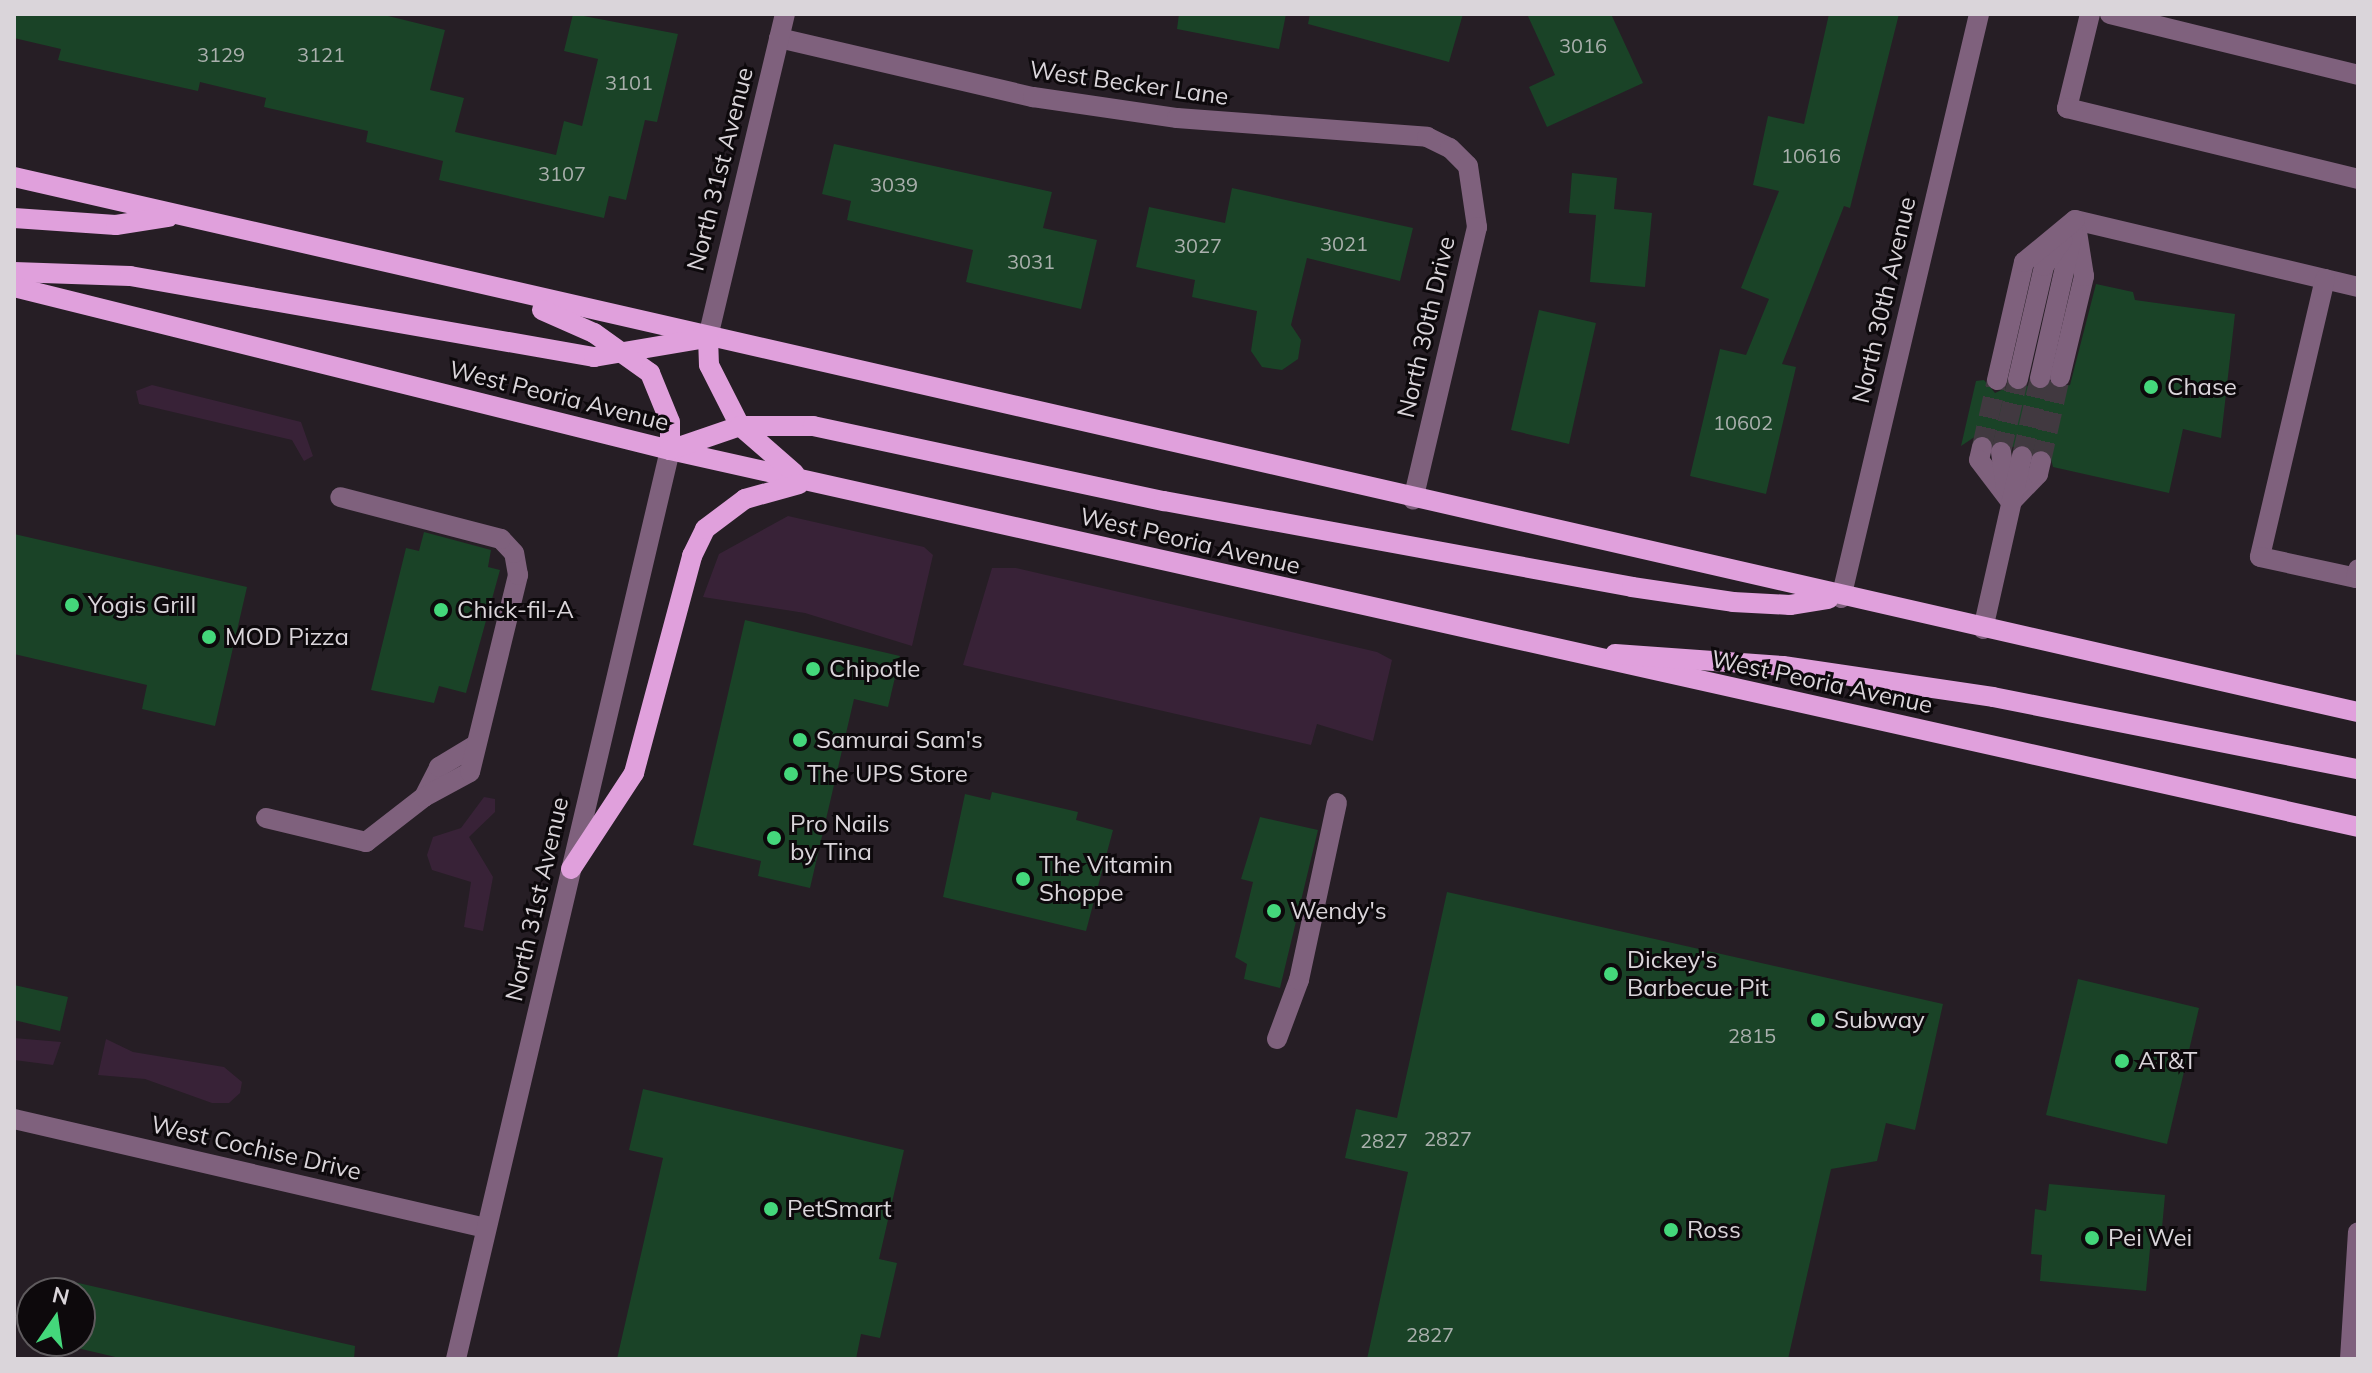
<!DOCTYPE html>
<style>
body{margin:0}
#map{position:relative;width:2372px;height:1373px;overflow:hidden;background:#261e25;font-family:Mulish,sans-serif}
div>[style]{position:absolute}
.green>*{inset:0;background:#382237}
.building>*{inset:0;background:#1a4327}
.minor-tunnel>*{height:20px;margin-top:-10px;transform-origin:0;background:repeating-linear-gradient(90deg,#413940 0 20px,transparent 0 30px)}
.minor>*{height:20px;margin:-10px;padding:0 10px;transform-origin:10px;border-radius:10px;background:#7f617d}
.major>*{height:20px;margin:-10px;padding:0 10px;transform-origin:10px;border-radius:10px;background:#e0a0dc}
.dots>*{width:22px;height:22px;translate:-50% -50%;box-sizing:border-box;border:4px solid #0d090c;border-radius:50%}
span{translate:-50% -50%;white-space:nowrap;text-align:center;line-height:1.15;-webkit-text-stroke:6px #0d090c;paint-order:stroke}
.number-label{font-size:20px;color:#aab0ad}
.number-label span{-webkit-text-stroke-width:0}
.street-label{font-size:24px;color:#dad5da}
.poi-label{font-size:24px;color:#dad5da}
.left{translate:0 -50%;text-align:left}
.frame{position:absolute;inset:0;border:16px solid #dad5da;pointer-events:none}
.north{position:absolute;left:16px;top:1277px;width:80px;height:80px;box-sizing:border-box;background:#0d090c;border:2px solid #5f5b5e;border-radius:50%;rotate:13deg;font-size:22px;font-weight:700;line-height:32px;text-align:center;color:#dad5da}
.north::after{content:'';display:block;margin:auto;width:28px;height:36px;background:#44d77b;clip-path:polygon(50% 0,100% 100%,50% 72%,0 100%)}
</style>
<div id="map">
<div class="green">
<div style="clip-path:polygon(152px 385px,301px 422px,313px 456px,304px 461px,292px 440px,139px 404px,136px 391px)"></div>
<div style="clip-path:polygon(788px 516px,924px 547px,933px 555px,912px 646px,805px 613px,703px 597px,719px 554px)"></div>
<div style="clip-path:polygon(992px 568px,1016px 568px,1377px 652px,1392px 660px,1373px 741px,1317px 724px,1311px 745px,963px 665px)"></div>
<div style="clip-path:polygon(484px 797px,495px 799px,495px 812px,469px 837px,493px 877px,483px 931px,464px 927px,471px 882px,432px 870px,427px 855px,433px 837px,461px 828px)"></div>
<div style="clip-path:polygon(14px 1038px,61px 1042px,53px 1065px,14px 1060px)"></div>
<div style="clip-path:polygon(106px 1039px,133px 1052px,224px 1067px,242px 1082px,240px 1093px,229px 1103px,212px 1103px,145px 1079px,98px 1075px)"></div>
</div>
<div class="building">
<div style="clip-path:polygon(14px 14px,380px 14px,445px 30px,430px 90px,464px 98px,455px 132px,556px 155px,564px 121px,582px 126px,598px 59px,564px 51px,573px 14px,678px 34px,657px 122px,645px 120px,626px 200px,609px 196px,604px 218px,439px 180px,443px 161px,366px 142px,368px 131px,264px 107px,266px 98px,200px 82px,198px 91px,58px 60px,61px 49px,14px 38px)"></div>
<div style="clip-path:polygon(1179px 14px,1286px 14px,1279px 49px,1177px 29px)"></div>
<div style="clip-path:polygon(1310px 14px,1463px 14px,1449px 62px,1308px 24px)"></div>
<div style="clip-path:polygon(1527px 14px,1611px 14px,1643px 83px,1547px 127px,1529px 87px,1555px 75px)"></div>
<div style="clip-path:polygon(1829px 14px,1899px 14px,1850px 208px,1844px 206px,1782px 364px,1796px 367px,1766px 494px,1690px 476px,1720px 349px,1746px 355px,1769px 299px,1741px 288px,1779px 191px,1753px 185px,1768px 116px,1804px 124px)"></div>
<div style="clip-path:polygon(834px 144px,1052px 192px,1043px 228px,1097px 240px,1081px 309px,966px 282px,973px 250px,847px 220px,851px 201px,822px 194px)"></div>
<div style="clip-path:polygon(1572px 173px,1617px 178px,1614px 209px,1652px 213px,1645px 287px,1590px 282px,1596px 215px,1569px 213px)"></div>
<div style="clip-path:polygon(1232px 188px,1413px 228px,1400px 281px,1307px 258px,1291px 325px,1301px 340px,1298px 359px,1282px 370px,1262px 367px,1251px 351px,1257px 311px,1192px 297px,1195px 280px,1136px 267px,1149px 207px,1225px 223px)"></div>
<div style="clip-path:polygon(2096px 284px,2133px 292px,2135px 300px,2235px 314px,2221px 438px,2183px 429px,2169px 493px,2053px 467px,2049px 451px,2026px 444px,2013px 447px,1979px 434px,1961px 446px,1976px 381px,1984px 380px,1995px 393px,2008px 387px,2016px 392px,2029px 385px,2038px 391px,2070px 385px)"></div>
<div style="clip-path:polygon(1539px 310px,1596px 323px,1569px 444px,1511px 430px)"></div>
<div style="clip-path:polygon(424px 532px,491px 550px,488px 567px,500px 570px,466px 693px,439px 686px,434px 703px,371px 690px,406px 548px,419px 551px)"></div>
<div style="clip-path:polygon(14px 534px,247px 587px,215px 726px,142px 709px,147px 685px,14px 654px)"></div>
<div style="clip-path:polygon(745px 620px,900px 656px,888px 707px,854px 699px,810px 888px,758px 876px,761px 861px,693px 845px)"></div>
<div style="clip-path:polygon(992px 792px,1078px 812px,1076px 820px,1113px 830px,1086px 931px,943px 897px,965px 794px,990px 800px)"></div>
<div style="clip-path:polygon(1260px 817px,1318px 830px,1280px 988px,1244px 979px,1247px 964px,1235px 957px,1253px 882px,1241px 879px)"></div>
<div style="clip-path:polygon(1447px 892px,1943px 1004px,1915px 1130px,1886px 1123px,1877px 1161px,1831px 1169px,1788px 1359px,1367px 1359px,1408px 1172px,1345px 1158px,1356px 1109px,1397px 1118px)"></div>
<div style="clip-path:polygon(2078px 979px,2199px 1008px,2167px 1144px,2046px 1115px)"></div>
<div style="clip-path:polygon(14px 985px,68px 997px,60px 1031px,14px 1020px)"></div>
<div style="clip-path:polygon(643px 1089px,904px 1150px,879px 1259px,897px 1263px,880px 1338px,861px 1334px,856px 1359px,617px 1359px,663px 1158px,629px 1150px)"></div>
<div style="clip-path:polygon(2049px 1184px,2165px 1195px,2161px 1239px,2151px 1238px,2146px 1291px,2040px 1281px,2042px 1255px,2031px 1254px,2035px 1209px,2046px 1211px)"></div>
<div style="clip-path:polygon(74px 1282px,355px 1346px,354px 1359px,124px 1359px,60px 1344px,80px 1341px)"></div>
</div>
<div class="minor-tunnel">
<div style="left:1982px;top:447px;width:69px;rotate:-77.4deg"></div>
<div style="left:2001px;top:452px;width:75px;rotate:-76.9deg"></div>
<div style="left:2022px;top:456px;width:80px;rotate:-77deg"></div>
<div style="left:2041px;top:461px;width:86px;rotate:-77.3deg"></div>
</div>
<div class="minor">
<div style="left:2090px;top:14px;width:97px;rotate:103.7deg"></div>
<div style="left:2067px;top:108px;width:300px;rotate:13.7deg"></div>
<div style="left:2110px;top:14px;width:255px;rotate:13.8deg"></div>
<div style="left:779px;top:38px;width:261px;rotate:13.1deg"></div>
<div style="left:1033px;top:97px;width:146px;rotate:8.3deg"></div>
<div style="left:1177px;top:118px;width:251px;rotate:4.3deg"></div>
<div style="left:1427px;top:137px;width:25px;rotate:26deg"></div>
<div style="left:1450px;top:148px;width:25px;rotate:45deg"></div>
<div style="left:1468px;top:166px;width:62px;rotate:81.6deg"></div>
<div style="left:1477px;top:227px;width:280px;rotate:103.2deg"></div>
<div style="left:2075px;top:220px;width:291px;rotate:13.3deg"></div>
<div style="left:2325px;top:279px;width:285px;rotate:103.2deg"></div>
<div style="left:2260px;top:557px;width:98px;rotate:12.3deg"></div>
<div style="left:2356px;top:578px;width:9px;rotate:-77deg"></div>
<div style="left:708px;top:337px;width:332px;rotate:-76.6deg"></div>
<div style="left:2060px;top:377px;width:104px;rotate:-76.6deg"></div>
<div style="left:2084px;top:276px;width:45px;rotate:-99deg"></div>
<div style="left:2040px;top:378px;width:150px;rotate:-77.3deg"></div>
<div style="left:2018px;top:379px;width:116px;rotate:-77deg"></div>
<div style="left:2044px;top:266px;width:32px;rotate:-55deg"></div>
<div style="left:1997px;top:380px;width:121px;rotate:-77.1deg"></div>
<div style="left:2024px;top:262px;width:66px;rotate:-39.5deg"></div>
<div style="left:1982px;top:447px;width:13px;rotate:103deg"></div>
<div style="left:1979px;top:460px;width:53px;rotate:52.7deg"></div>
<div style="left:2001px;top:452px;width:35px;rotate:82deg"></div>
<div style="left:2011px;top:502px;width:39px;rotate:-46deg"></div>
<div style="left:2038px;top:474px;width:13px;rotate:-77deg"></div>
<div style="left:1841px;top:598px;width:600px;rotate:-76.7deg"></div>
<div style="left:1983px;top:629px;width:177px;rotate:-77.3deg"></div>
<div style="left:424px;top:797px;width:34px;rotate:-63deg"></div>
<div style="left:439px;top:767px;width:41px;rotate:-31deg"></div>
<div style="left:266px;top:818px;width:103px;rotate:13.5deg"></div>
<div style="left:366px;top:842px;width:73px;rotate:-37.8deg"></div>
<div style="left:424px;top:797px;width:52px;rotate:-28.5deg"></div>
<div style="left:470px;top:772px;width:203px;rotate:-76.3deg"></div>
<div style="left:518px;top:575px;width:22px;rotate:-100deg"></div>
<div style="left:514px;top:553px;width:19px;rotate:-133deg"></div>
<div style="left:501px;top:539px;width:166px;rotate:-165.4deg"></div>
<div style="left:1277px;top:1039px;width:63px;rotate:-69.6deg"></div>
<div style="left:1299px;top:980px;width:181px;rotate:-77.9deg"></div>
<div style="left:14px;top:1119px;width:483px;rotate:13deg"></div>
<div style="left:456px;top:1359px;width:934px;rotate:-76.75deg"></div>
<div style="left:2350px;top:1359px;width:127px;rotate:-86.4deg"></div>
</div>
<div class="major">
<div style="left:14px;top:177px;width:2404px;rotate:12.86deg"></div>
<div style="left:14px;top:218px;width:102px;rotate:3.9deg"></div>
<div style="left:116px;top:225px;width:53px;rotate:-8.7deg"></div>
<div style="left:14px;top:272px;width:116px;rotate:2deg"></div>
<div style="left:130px;top:276px;width:471px;rotate:9.9deg"></div>
<div style="left:594px;top:357px;width:108px;rotate:-9.6deg"></div>
<div style="left:14px;top:287px;width:676px;rotate:13.95deg"></div>
<div style="left:670px;top:450px;width:1730px;rotate:12.59deg"></div>
<div style="left:542px;top:310px;width:57px;rotate:23.9deg"></div>
<div style="left:594px;top:333px;width:69px;rotate:35.5deg"></div>
<div style="left:650px;top:373px;width:53px;rotate:67.8deg"></div>
<div style="left:670px;top:422px;width:28px;rotate:90deg"></div>
<div style="left:708px;top:337px;width:28px;rotate:88deg"></div>
<div style="left:709px;top:365px;width:68px;rotate:63.1deg"></div>
<div style="left:740px;top:426px;width:72px;rotate:41deg"></div>
<div style="left:670px;top:450px;width:74px;rotate:-18.9deg"></div>
<div style="left:740px;top:426px;width:73px"></div>
<div style="left:813px;top:426px;width:359px;rotate:12.1deg"></div>
<div style="left:1164px;top:501px;width:476px;rotate:10.4deg"></div>
<div style="left:1632px;top:587px;width:102px;rotate:8.4deg"></div>
<div style="left:1733px;top:602px;width:57px;rotate:3deg"></div>
<div style="left:1790px;top:605px;width:39px;rotate:-9deg"></div>
<div style="left:1615px;top:654px;width:168px;rotate:4.1deg"></div>
<div style="left:1783px;top:666px;width:212px;rotate:8.4deg"></div>
<div style="left:1993px;top:697px;width:372px;rotate:11.2deg"></div>
<div style="left:571px;top:869px;width:115px;rotate:-56.7deg"></div>
<div style="left:634px;top:773px;width:225px;rotate:-75deg"></div>
<div style="left:692px;top:556px;width:30px;rotate:-64deg"></div>
<div style="left:705px;top:529px;width:50px;rotate:-36.9deg"></div>
<div style="left:745px;top:499px;width:56px;rotate:-15.5deg"></div>
</div>
<div class="dots">
<div style="left:2151px;top:387px;background:#44d77b"></div>
<div style="left:72px;top:605px;background:#44d77b"></div>
<div style="left:441px;top:610px;background:#44d77b"></div>
<div style="left:209px;top:637px;background:#44d77b"></div>
<div style="left:813px;top:669px;background:#44d77b"></div>
<div style="left:800px;top:740px;background:#44d77b"></div>
<div style="left:791px;top:774px;background:#44d77b"></div>
<div style="left:774px;top:838px;background:#44d77b"></div>
<div style="left:1023px;top:879px;background:#44d77b"></div>
<div style="left:1274px;top:911px;background:#44d77b"></div>
<div style="left:1611px;top:974px;background:#44d77b"></div>
<div style="left:1818px;top:1020px;background:#44d77b"></div>
<div style="left:2122px;top:1061px;background:#44d77b"></div>
<div style="left:771px;top:1209px;background:#44d77b"></div>
<div style="left:1671px;top:1230px;background:#44d77b"></div>
<div style="left:2092px;top:1238px;background:#44d77b"></div>
</div>
<div class="number-label">
<span style="left:1583px;top:45px">3016</span>
<span style="left:221px;top:54px">3129</span>
<span style="left:321px;top:54px">3121</span>
<span style="left:629px;top:82px">3101</span>
<span style="left:1811px;top:155px">10616</span>
<span style="left:562px;top:173px">3107</span>
<span style="left:894px;top:184px">3039</span>
<span style="left:1344px;top:243px">3021</span>
<span style="left:1198px;top:245px">3027</span>
<span style="left:1031px;top:261px">3031</span>
<span style="left:1743px;top:422px">10602</span>
<span style="left:1752px;top:1035px">2815</span>
<span style="left:1448px;top:1138px">2827</span>
<span style="left:1384px;top:1140px">2827</span>
<span style="left:1430px;top:1334px">2827</span>
</div>
<div class="street-label">
<span style="left:1129px;top:83px;rotate:8deg">West Becker Lane</span>
<span style="left:720px;top:169px;rotate:-76deg">North 31st Avenue</span>
<span style="left:1884px;top:300px;rotate:-77deg">North 30th Avenue</span>
<span style="left:1426px;top:327px;rotate:-77deg">North 30th Drive</span>
<span style="left:559px;top:396px;rotate:14deg">West Peoria Avenue</span>
<span style="left:1190px;top:541px;rotate:13deg">West Peoria Avenue</span>
<span style="left:1822px;top:682px;rotate:12deg">West Peoria Avenue</span>
<span style="left:537px;top:899px;rotate:-77deg">North 31st Avenue</span>
<span style="left:256px;top:1148px;rotate:13deg">West Cochise Drive</span>
</div>
<div class="poi-label">
<span class="left" style="left:2167px;top:387px">Chase</span>
<span class="left" style="left:88px;top:605px">Yogis Grill</span>
<span class="left" style="left:457px;top:610px">Chick-fil-A</span>
<span class="left" style="left:225px;top:637px">MOD Pizza</span>
<span class="left" style="left:829px;top:669px">Chipotle</span>
<span class="left" style="left:816px;top:740px">Samurai Sam's</span>
<span class="left" style="left:807px;top:774px">The UPS Store</span>
<span class="left" style="left:790px;top:838px">Pro Nails<br>by Tina</span>
<span class="left" style="left:1039px;top:879px">The Vitamin<br>Shoppe</span>
<span class="left" style="left:1290px;top:911px">Wendy's</span>
<span class="left" style="left:1627px;top:974px">Dickey's<br>Barbecue Pit</span>
<span class="left" style="left:1834px;top:1020px">Subway</span>
<span class="left" style="left:2138px;top:1061px">AT&amp;T</span>
<span class="left" style="left:787px;top:1209px">PetSmart</span>
<span class="left" style="left:1687px;top:1230px">Ross</span>
<span class="left" style="left:2108px;top:1238px">Pei Wei</span>
</div>
<div class="frame"></div>
<div class="north">N</div>
</div>
